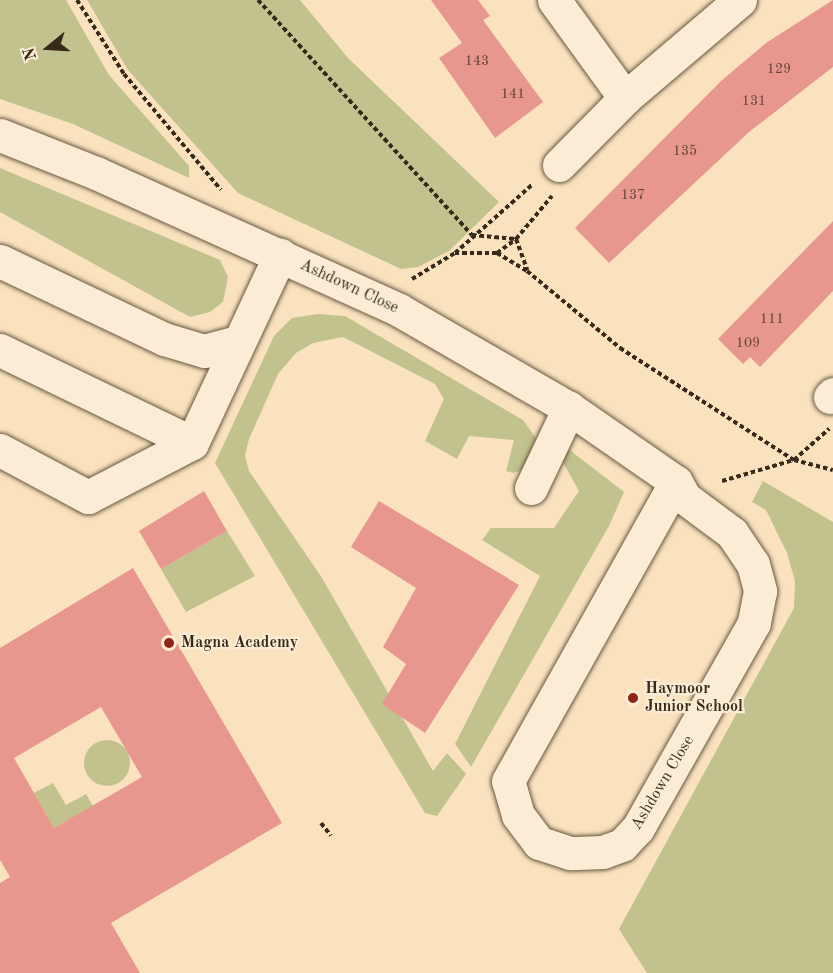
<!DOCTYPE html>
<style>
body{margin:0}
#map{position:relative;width:833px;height:973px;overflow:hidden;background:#fae2be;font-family:"Old Standard TT",serif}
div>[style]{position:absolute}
.green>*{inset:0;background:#c2c28f}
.round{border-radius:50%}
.building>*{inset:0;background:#e7978e}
.path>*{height:4px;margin-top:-2px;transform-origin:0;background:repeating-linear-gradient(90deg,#382a19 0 4.5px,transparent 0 7.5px)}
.roads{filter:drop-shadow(0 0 2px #685842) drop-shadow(0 0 2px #685842)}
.minor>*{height:33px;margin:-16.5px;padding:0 16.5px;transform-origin:16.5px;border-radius:16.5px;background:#fcecd5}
.dots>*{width:16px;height:16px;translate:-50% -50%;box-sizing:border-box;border:3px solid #fcecd5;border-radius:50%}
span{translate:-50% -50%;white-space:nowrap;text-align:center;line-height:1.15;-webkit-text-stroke:4.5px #fcecd5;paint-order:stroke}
.number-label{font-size:14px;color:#644536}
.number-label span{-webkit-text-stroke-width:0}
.street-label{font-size:16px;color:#382a19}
.poi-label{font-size:16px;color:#382a19;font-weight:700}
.left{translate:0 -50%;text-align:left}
.north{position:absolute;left:18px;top:18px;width:60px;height:60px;-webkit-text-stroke:4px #fcecd5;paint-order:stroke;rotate:252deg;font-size:16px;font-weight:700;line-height:24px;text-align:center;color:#382a19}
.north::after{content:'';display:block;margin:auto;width:21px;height:27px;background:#382a19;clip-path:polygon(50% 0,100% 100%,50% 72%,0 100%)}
</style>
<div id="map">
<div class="green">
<div style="clip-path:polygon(0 0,66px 0,109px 75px,189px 166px,189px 178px,73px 124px,0 99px)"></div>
<div style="clip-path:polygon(87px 0,300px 0,348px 58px,499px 202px,449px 251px,418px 267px,401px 269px,238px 193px,128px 70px)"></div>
<div style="clip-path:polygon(0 168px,220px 260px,228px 277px,223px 302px,210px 312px,190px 317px,0 212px)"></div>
<div style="clip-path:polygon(318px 314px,345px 316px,523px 420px,536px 438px,522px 470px,513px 473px,506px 471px,514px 440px,469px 436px,457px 459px,425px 441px,444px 399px,435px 384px,343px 337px,313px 343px,296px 353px,278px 374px,249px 439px,245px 456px,249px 471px,322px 578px,433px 771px,447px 753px,466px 774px,437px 816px,425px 813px,215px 463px,274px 336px,292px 318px)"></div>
<div style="clip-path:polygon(567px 448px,624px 492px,609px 526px,471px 767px,455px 744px,540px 576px,482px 540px,491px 528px,554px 528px,579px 491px,561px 459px)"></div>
<div style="clip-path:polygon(763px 481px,833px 522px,833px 973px,647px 973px,619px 929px,794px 608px,795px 581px,787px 553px,766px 510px,752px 502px)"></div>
<div style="clip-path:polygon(227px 531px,255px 576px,186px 612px,161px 569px)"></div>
<div class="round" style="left:84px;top:740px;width:46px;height:46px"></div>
<div style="clip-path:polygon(53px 783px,66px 805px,86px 794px,93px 806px,54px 828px,34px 793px)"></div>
</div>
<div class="building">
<div style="clip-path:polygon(431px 0,478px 0,490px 16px,483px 20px,543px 102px,495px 138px,439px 58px,462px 43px)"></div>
<div style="clip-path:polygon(833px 0,833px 67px,749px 132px,609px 263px,575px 228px,721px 81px,766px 43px)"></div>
<div style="clip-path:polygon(833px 221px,833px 291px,760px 367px,750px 357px,743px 364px,718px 339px)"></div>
<div style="clip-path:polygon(204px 491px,227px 531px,161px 569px,139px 531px)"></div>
<div style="clip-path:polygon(379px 501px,519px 585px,425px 733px,382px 704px,406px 664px,383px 647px,416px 588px,351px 547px)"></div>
<div style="clip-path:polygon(evenodd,133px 568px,282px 823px,111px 923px,140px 973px,0 973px,0 883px,10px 877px,0 860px,0 648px,133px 568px,101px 707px,142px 777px,54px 828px,14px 758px,101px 707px)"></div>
</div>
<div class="path">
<div style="left:77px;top:0;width:88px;rotate:57.6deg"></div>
<div style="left:124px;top:74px;width:151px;rotate:50.1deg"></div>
<div style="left:258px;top:0;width:318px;rotate:47.7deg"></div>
<div style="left:472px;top:235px;width:44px;rotate:5.2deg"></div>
<div style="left:516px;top:239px;width:33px;rotate:70deg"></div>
<div style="left:455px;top:253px;width:42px"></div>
<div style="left:497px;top:253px;width:24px;rotate:-36deg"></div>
<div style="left:516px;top:239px;width:56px;rotate:-50.1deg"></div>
<div style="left:497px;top:253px;width:35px;rotate:31deg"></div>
<div style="left:527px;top:271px;width:121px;rotate:39.6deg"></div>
<div style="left:620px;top:348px;width:207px;rotate:32.8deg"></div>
<div style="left:794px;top:460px;width:47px;rotate:-41.5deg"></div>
<div style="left:412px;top:279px;width:50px;rotate:-31.2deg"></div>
<div style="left:455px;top:253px;width:104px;rotate:-41.5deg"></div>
<div style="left:722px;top:481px;width:75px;rotate:-16.3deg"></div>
<div style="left:794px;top:460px;width:40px;rotate:14.4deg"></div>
<div style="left:321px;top:823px;width:16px;rotate:52deg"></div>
</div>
<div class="roads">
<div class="minor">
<div style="left:554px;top:0;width:121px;rotate:54.1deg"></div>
<div style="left:625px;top:98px;width:151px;rotate:-40.4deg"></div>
<div style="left:0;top:135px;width:103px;rotate:21.6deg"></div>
<div style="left:96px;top:173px;width:333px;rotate:24.3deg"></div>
<div style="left:399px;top:310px;width:196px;rotate:30deg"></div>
<div style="left:569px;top:408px;width:130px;rotate:34.7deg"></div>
<div style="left:676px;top:482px;width:18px;rotate:61deg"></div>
<div style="left:685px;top:498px;width:59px;rotate:36.7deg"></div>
<div style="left:732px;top:533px;width:37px;rotate:56deg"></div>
<div style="left:753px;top:564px;width:28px;rotate:75deg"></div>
<div style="left:760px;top:591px;width:33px;rotate:101deg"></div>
<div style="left:754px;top:623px;width:236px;rotate:119.5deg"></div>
<div style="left:638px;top:828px;width:23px;rotate:133deg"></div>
<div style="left:622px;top:845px;width:20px;rotate:160deg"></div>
<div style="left:603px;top:852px;width:33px;rotate:178deg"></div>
<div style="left:570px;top:853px;width:33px;rotate:-162deg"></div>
<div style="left:539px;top:843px;width:35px;rotate:-127deg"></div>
<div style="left:518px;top:815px;width:35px;rotate:-106deg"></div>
<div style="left:508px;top:781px;width:343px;rotate:-60.7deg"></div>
<div style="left:559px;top:165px;width:94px;rotate:-45.4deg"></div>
<div style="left:0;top:261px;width:182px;rotate:25.4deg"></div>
<div style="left:164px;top:339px;width:42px;rotate:16.7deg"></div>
<div style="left:204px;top:351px;width:35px;rotate:-15deg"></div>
<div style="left:0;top:350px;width:213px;rotate:25.8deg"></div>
<div style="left:830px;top:397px;width:4px;rotate:-45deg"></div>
<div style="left:0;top:450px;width:100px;rotate:28.1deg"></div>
<div style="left:88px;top:497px;width:117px;rotate:-27.4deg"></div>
<div style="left:192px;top:443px;width:208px;rotate:-64.9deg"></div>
<div style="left:531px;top:488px;width:89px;rotate:-64.6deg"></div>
</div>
</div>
<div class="dots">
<div style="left:169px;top:643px;background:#8f2418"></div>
<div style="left:633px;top:698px;background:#8f2418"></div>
</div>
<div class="number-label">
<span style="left:477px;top:61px">143</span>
<span style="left:779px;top:69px">129</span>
<span style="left:513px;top:94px">141</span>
<span style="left:754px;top:101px">131</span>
<span style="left:685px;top:151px">135</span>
<span style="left:633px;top:195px">137</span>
<span style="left:772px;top:319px">111</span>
<span style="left:748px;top:343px">109</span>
</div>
<div class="street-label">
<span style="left:349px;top:287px;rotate:25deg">Ashdown Close</span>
<span style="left:663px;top:783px;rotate:-59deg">Ashdown Close</span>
</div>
<div class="poi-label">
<span class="left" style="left:181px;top:643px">Magna Academy</span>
<span class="left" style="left:645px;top:698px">Haymoor<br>Junior School</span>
</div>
<div class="north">N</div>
</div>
